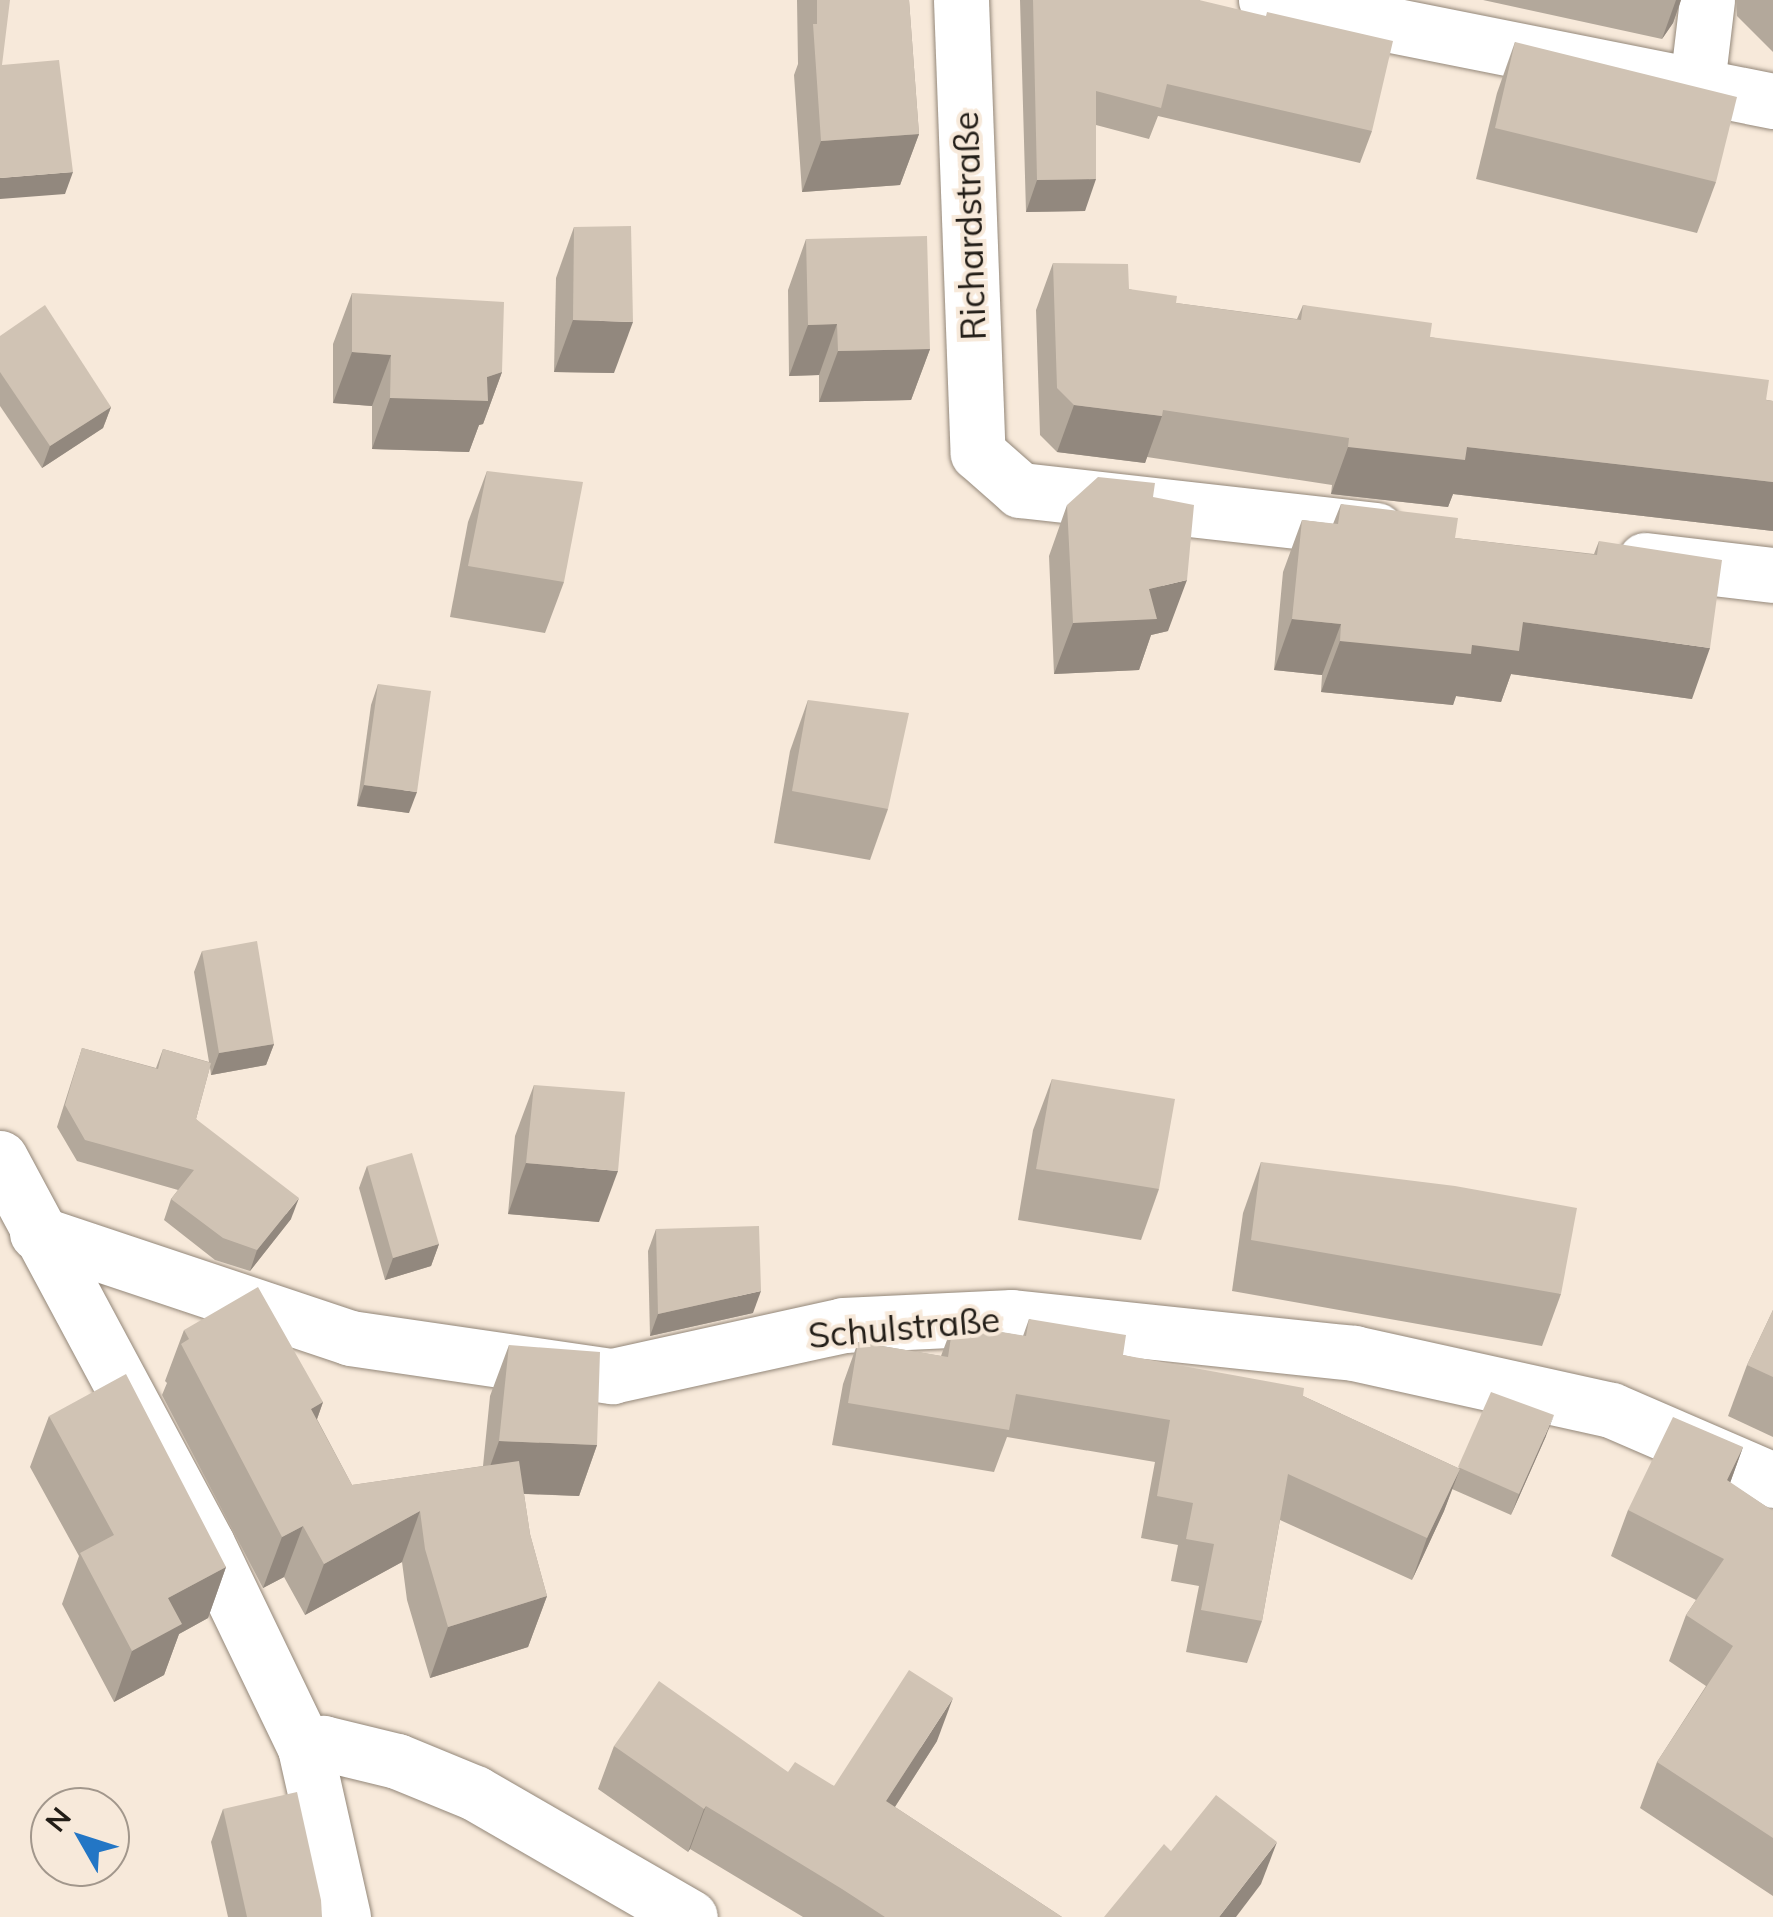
<!DOCTYPE html>
<meta charset="utf-8">
<style>
body{margin:0}
#map{position:relative;width:1773px;height:1917px;overflow:hidden;background:#f7e9da;font-family:Mulish,sans-serif}
div>[style]{position:absolute}
.roads{filter:drop-shadow(0 0 2px #938779) drop-shadow(0 0 2px #938779)}
.minor>*{height:55px;margin:-27.5px;padding:0 27.5px;transform-origin:27.5px;border-radius:27.5px;background:#fff}
.wall>*{inset:0;background:#b3a89b}
.shaded-wall>*{inset:0;background:#92887e}
.building>*{inset:0;background:#d0c3b4}
span{translate:-50% -50%;white-space:nowrap;text-align:center;line-height:1.15;-webkit-text-stroke:8px #f7e9da;paint-order:stroke}
.street-label{font-size:35px;color:#221d17}
.north{position:absolute;left:30px;top:1787px;width:100px;height:100px;box-sizing:border-box;background:#f7e9da;border:2px solid #a2978c;border-radius:50%;rotate:309deg;font-size:28px;font-weight:700;line-height:40px;text-align:center;color:#221d17}
.north::after{content:'';display:block;margin:auto;width:35px;height:45px;background:#2376c5;clip-path:polygon(50% 0,100% 100%,50% 72%,0 100%)}
</style>
<div id="map">
<div class="roads">
<div class="minor">
<div style="left:961px;top:0;width:453px;rotate:87.9deg"></div>
<div style="left:978px;top:453px;width:56px;rotate:41.4deg"></div>
<div style="left:1020px;top:490px;width:358px;rotate:6.4deg"></div>
<div style="left:1266px;top:0;width:517px;rotate:11.27deg"></div>
<div style="left:1697px;top:84px;width:85px;rotate:-83.2deg"></div>
<div style="left:1645px;top:560px;width:129px;rotate:6.7deg"></div>
<div style="left:0;top:1158px;width:438px;rotate:61.8deg"></div>
<div style="left:207px;top:1544px;width:226px;rotate:64.3deg"></div>
<div style="left:305px;top:1748px;width:19px;rotate:-16deg"></div>
<div style="left:323px;top:1743px;width:76px;rotate:13.7deg"></div>
<div style="left:397px;top:1761px;width:84px;rotate:22.3deg"></div>
<div style="left:475px;top:1793px;width:248px;rotate:30deg"></div>
<div style="left:37px;top:1233px;width:330px;rotate:18.5deg"></div>
<div style="left:350px;top:1338px;width:265px;rotate:8.3deg"></div>
<div style="left:612px;top:1376px;width:237px;rotate:-12.4deg"></div>
<div style="left:843px;top:1325px;width:169px;rotate:-2.7deg"></div>
<div style="left:1012px;top:1317px;width:344px;rotate:6deg"></div>
<div style="left:1354px;top:1353px;width:263px;rotate:12.5deg"></div>
<div style="left:1611px;top:1410px;width:176px;rotate:23.4deg"></div>
<div style="left:305px;top:1748px;width:173px;rotate:77.3deg"></div>
</div>
</div>
<div class="wall">
<div style="clip-path:polygon(797px 0,909px 0,919px 134px,900px 185px,802px 192px,794px 75px,798px 64px)"></div>
<div style="clip-path:polygon(1020px 0,1199px 0,1372px 131px,1360px 163px,1158px 116px,1149px 139px,1096px 125px,1085px 211px,1026px 212px)"></div>
<div style="clip-path:polygon(1483px 0,1681px 0,1673px 23px,1662px 39px)"></div>
<div style="clip-path:polygon(1736px 0,1773px 0,1773px 52px,1737px 16px)"></div>
<div style="clip-path:polygon(1515px 42px,1716px 182px,1697px 233px,1476px 179px,1497px 93px)"></div>
<div style="clip-path:polygon(574px 227px,614px 373px,554px 372px,556px 278px)"></div>
<div style="clip-path:polygon(806px 239px,930px 349px,911px 400px,819px 402px,819px 375px,789px 376px,788px 290px)"></div>
<div style="clip-path:polygon(1053px 263px,1129px 289px,1176px 303px,1297px 319px,1303px 305px,1430px 337px,1773px 401px,1773px 531px,1453px 494px,1448px 507px,1331px 494px,1332px 485px,1147px 457px,1145px 463px,1057px 452px,1040px 435px,1036px 310px)"></div>
<div style="clip-path:polygon(352px 293px,502px 372px,483px 424px,479px 425px,469px 452px,372px 449px,372px 406px,333px 403px,333px 344px)"></div>
<div style="clip-path:polygon(0 336px,111px 407px,103px 428px,42px 468px,0 406px)"></div>
<div style="clip-path:polygon(487px 471px,564px 582px,545px 633px,450px 617px,468px 522px)"></div>
<div style="clip-path:polygon(1153px 497px,1168px 631px,1151px 635px,1139px 670px,1054px 674px,1049px 556px,1067px 505px)"></div>
<div style="clip-path:polygon(1341px 504px,1455px 538px,1594px 554px,1599px 541px,1692px 699px,1511px 674px,1501px 702px,1456px 696px,1453px 705px,1321px 692px,1322px 675px,1274px 670px,1283px 572px,1302px 520px,1333px 524px)"></div>
<div style="clip-path:polygon(378px 684px,409px 813px,357px 806px,371px 705px)"></div>
<div style="clip-path:polygon(808px 700px,888px 809px,870px 860px,774px 843px,790px 751px)"></div>
<div style="clip-path:polygon(202px 951px,274px 1044px,266px 1065px,211px 1075px,210px 1067px,196px 1119px,291px 1219px,250px 1271px,215px 1260px,164px 1220px,171px 1199px,178px 1190px,77px 1161px,57px 1127px,82px 1048px,156px 1068px,163px 1049px,209px 1062px,194px 972px)"></div>
<div style="clip-path:polygon(1052px 1079px,1159px 1189px,1141px 1240px,1018px 1220px,1033px 1130px)"></div>
<div style="clip-path:polygon(534px 1085px,599px 1222px,508px 1214px,515px 1136px)"></div>
<div style="clip-path:polygon(1261px 1162px,1561px 1294px,1542px 1346px,1232px 1291px,1243px 1213px)"></div>
<div style="clip-path:polygon(367px 1166px,439px 1244px,431px 1266px,385px 1280px,359px 1188px)"></div>
<div style="clip-path:polygon(656px 1229px,753px 1313px,650px 1336px,648px 1251px)"></div>
<div style="clip-path:polygon(1773px 1310px,1773px 1437px,1728px 1416px,1747px 1365px)"></div>
<div style="clip-path:polygon(1029px 1319px,1123px 1355px,1303px 1396px,1458px 1468px,1546px 1436px,1511px 1515px,1452px 1489px,1444px 1511px,1412px 1580px,1280px 1520px,1262px 1621px,1247px 1663px,1186px 1652px,1199px 1586px,1171px 1581px,1178px 1545px,1141px 1538px,1155px 1462px,1007px 1437px,994px 1472px,832px 1445px,843px 1384px,858px 1342px,941px 1356px,953px 1324px,1023px 1336px)"></div>
<div style="clip-path:polygon(184px 1330px,323px 1402px,317px 1419px,352px 1485px,483px 1466px,490px 1396px,509px 1345px,597px 1445px,579px 1496px,524px 1494px,530px 1534px,547px 1596px,528px 1647px,430px 1678px,407px 1600px,402px 1562px,305px 1615px,284px 1577px,263px 1588px,162px 1395px,167px 1383px,165px 1381px)"></div>
<div style="clip-path:polygon(49px 1416px,226px 1567px,208px 1618px,179px 1634px,164px 1675px,114px 1702px,62px 1604px,79px 1556px,30px 1467px)"></div>
<div style="clip-path:polygon(1743px 1447px,1730px 1483px,1773px 1511px,1773px 1896px,1640px 1808px,1657px 1762px,1706px 1686px,1669px 1661px,1686px 1615px,1696px 1600px,1611px 1556px,1628px 1510px)"></div>
<div style="clip-path:polygon(937px 1741px,895px 1807px,1062px 1917px,803px 1917px,690px 1849px,688px 1852px,598px 1789px,614px 1746px,788px 1772px,834px 1786px)"></div>
<div style="clip-path:polygon(223px 1809px,322px 1917px,228px 1917px,211px 1842px)"></div>
</div>
<div class="shaded-wall">
<div style="clip-path:polygon(1676px 0,1681px 0,1673px 23px,1662px 39px)"></div>
<div style="clip-path:polygon(919px 134px,900px 185px,802px 192px,821px 141px)"></div>
<div style="clip-path:polygon(73px 172px,65px 194px,0 199px,0 178px)"></div>
<div style="clip-path:polygon(1096px 179px,1085px 211px,1026px 212px,1037px 180px)"></div>
<div style="clip-path:polygon(573px 320px,633px 322px,614px 373px,554px 372px)"></div>
<div style="clip-path:polygon(837px 324px,819px 375px,789px 376px,808px 325px)"></div>
<div style="clip-path:polygon(930px 349px,911px 400px,819px 402px,838px 351px)"></div>
<div style="clip-path:polygon(352px 352px,391px 355px,372px 406px,333px 403px)"></div>
<div style="clip-path:polygon(502px 372px,483px 424px,479px 425px,469px 452px,372px 449px,390px 398px,487px 377px)"></div>
<div style="clip-path:polygon(1074px 405px,1162px 416px,1145px 463px,1057px 452px)"></div>
<div style="clip-path:polygon(111px 407px,103px 428px,42px 468px,50px 446px)"></div>
<div style="clip-path:polygon(1348px 447px,1467px 447px,1773px 482px,1773px 531px,1453px 494px,1448px 507px,1331px 494px)"></div>
<div style="clip-path:polygon(1187px 580px,1168px 631px,1151px 635px,1139px 670px,1054px 674px,1073px 623px,1149px 589px)"></div>
<div style="clip-path:polygon(1292px 619px,1341px 624px,1322px 675px,1274px 670px)"></div>
<div style="clip-path:polygon(1523px 622px,1710px 648px,1692px 699px,1511px 674px,1501px 702px,1456px 696px,1453px 705px,1321px 692px,1340px 641px,1472px 645px)"></div>
<div style="clip-path:polygon(364px 785px,417px 792px,409px 813px,357px 806px)"></div>
<div style="clip-path:polygon(274px 1044px,266px 1065px,211px 1075px,219px 1053px)"></div>
<div style="clip-path:polygon(526px 1163px,618px 1171px,599px 1222px,508px 1214px)"></div>
<div style="clip-path:polygon(299px 1198px,291px 1219px,250px 1271px,257px 1250px)"></div>
<div style="clip-path:polygon(439px 1244px,431px 1266px,385px 1280px,393px 1258px)"></div>
<div style="clip-path:polygon(761px 1291px,753px 1313px,650px 1336px,658px 1314px)"></div>
<div style="clip-path:polygon(323px 1402px,305px 1453px,311px 1409px)"></div>
<div style="clip-path:polygon(1554px 1415px,1546px 1436px,1511px 1515px,1519px 1494px)"></div>
<div style="clip-path:polygon(499px 1441px,597px 1445px,579px 1496px,481px 1492px)"></div>
<div style="clip-path:polygon(1743px 1447px,1726px 1494px,1727px 1480px)"></div>
<div style="clip-path:polygon(1460px 1469px,1444px 1511px,1412px 1580px,1427px 1538px)"></div>
<div style="clip-path:polygon(420px 1511px,402px 1562px,305px 1615px,324px 1564px)"></div>
<div style="clip-path:polygon(303px 1526px,284px 1577px,263px 1588px,282px 1537px)"></div>
<div style="clip-path:polygon(226px 1567px,208px 1618px,179px 1634px,164px 1675px,114px 1702px,132px 1651px,168px 1598px)"></div>
<div style="clip-path:polygon(547px 1596px,528px 1647px,430px 1678px,448px 1627px)"></div>
<div style="clip-path:polygon(953px 1698px,937px 1741px,871px 1844px,886px 1801px)"></div>
<div style="clip-path:polygon(706px 1806px,690px 1849px,688px 1852px,704px 1809px)"></div>
<div style="clip-path:polygon(1277px 1842px,1261px 1884px,1236px 1917px,1219px 1917px)"></div>
</div>
<div class="building">
<div style="clip-path:polygon(0 0,10px 0,2px 65px,59px 60px,73px 172px,0 178px)"></div>
<div style="clip-path:polygon(817px 0,909px 0,919px 134px,821px 141px,813px 24px,817px 24px)"></div>
<div style="clip-path:polygon(1033px 0,1199px 0,1266px 16px,1267px 12px,1393px 41px,1372px 131px,1167px 84px,1161px 108px,1096px 91px,1096px 179px,1037px 180px)"></div>
<div style="clip-path:polygon(1515px 42px,1737px 97px,1716px 182px,1495px 128px)"></div>
<div style="clip-path:polygon(631px 226px,633px 322px,573px 320px,574px 227px)"></div>
<div style="clip-path:polygon(927px 236px,930px 349px,838px 351px,837px 324px,808px 325px,806px 239px)"></div>
<div style="clip-path:polygon(1053px 263px,1128px 264px,1129px 289px,1177px 296px,1176px 303px,1301px 320px,1303px 305px,1432px 323px,1430px 337px,1769px 380px,1766px 400px,1773px 401px,1773px 482px,1467px 447px,1465px 460px,1348px 447px,1349px 438px,1163px 410px,1162px 416px,1074px 405px,1057px 388px)"></div>
<div style="clip-path:polygon(352px 293px,504px 302px,502px 372px,487px 377px,488px 401px,390px 398px,391px 355px,352px 352px)"></div>
<div style="clip-path:polygon(45px 305px,111px 407px,50px 446px,0 372px,0 336px)"></div>
<div style="clip-path:polygon(487px 471px,583px 482px,564px 582px,468px 566px)"></div>
<div style="clip-path:polygon(1098px 477px,1155px 483px,1153px 497px,1194px 505px,1187px 580px,1149px 589px,1157px 619px,1073px 623px,1067px 505px)"></div>
<div style="clip-path:polygon(1341px 504px,1458px 518px,1455px 538px,1597px 555px,1599px 541px,1722px 560px,1710px 648px,1523px 622px,1519px 651px,1472px 645px,1471px 654px,1340px 641px,1341px 624px,1292px 619px,1302px 520px,1338px 524px)"></div>
<div style="clip-path:polygon(378px 684px,431px 691px,417px 792px,364px 785px)"></div>
<div style="clip-path:polygon(808px 700px,909px 713px,888px 809px,792px 791px)"></div>
<div style="clip-path:polygon(257px 941px,274px 1044px,219px 1053px,202px 951px)"></div>
<div style="clip-path:polygon(82px 1048px,158px 1069px,163px 1049px,211px 1063px,196px 1119px,299px 1198px,257px 1250px,223px 1238px,171px 1199px,194px 1170px,85px 1140px,65px 1105px)"></div>
<div style="clip-path:polygon(1052px 1079px,1175px 1099px,1159px 1189px,1036px 1169px)"></div>
<div style="clip-path:polygon(534px 1085px,625px 1092px,618px 1171px,526px 1163px)"></div>
<div style="clip-path:polygon(412px 1153px,439px 1244px,393px 1258px,367px 1166px)"></div>
<div style="clip-path:polygon(1261px 1162px,1455px 1186px,1577px 1208px,1561px 1294px,1251px 1240px)"></div>
<div style="clip-path:polygon(759px 1226px,761px 1291px,658px 1314px,656px 1229px)"></div>
<div style="clip-path:polygon(258px 1287px,323px 1402px,311px 1409px,352px 1485px,519px 1461px,530px 1534px,547px 1596px,448px 1627px,425px 1549px,420px 1511px,324px 1564px,303px 1526px,282px 1537px,181px 1344px,189px 1339px,184px 1330px)"></div>
<div style="clip-path:polygon(1773px 1310px,1773px 1377px,1747px 1365px)"></div>
<div style="clip-path:polygon(1029px 1319px,1126px 1335px,1123px 1355px,1304px 1388px,1303px 1396px,1460px 1469px,1427px 1538px,1288px 1474px,1262px 1621px,1201px 1610px,1214px 1544px,1186px 1539px,1193px 1503px,1157px 1496px,1170px 1420px,1016px 1394px,1009px 1430px,848px 1403px,858px 1342px,948px 1357px,953px 1324px,1026px 1336px)"></div>
<div style="clip-path:polygon(509px 1345px,600px 1352px,597px 1445px,499px 1441px)"></div>
<div style="clip-path:polygon(126px 1374px,226px 1567px,168px 1598px,182px 1624px,132px 1651px,80px 1553px,114px 1535px,49px 1416px)"></div>
<div style="clip-path:polygon(1491px 1392px,1554px 1415px,1519px 1494px,1458px 1467px)"></div>
<div style="clip-path:polygon(1673px 1417px,1743px 1447px,1727px 1480px,1773px 1511px,1773px 1838px,1657px 1762px,1733px 1646px,1686px 1615px,1724px 1559px,1628px 1510px)"></div>
<div style="clip-path:polygon(909px 1670px,953px 1698px,886px 1801px,1062px 1917px,885px 1917px,842px 1889px,706px 1806px,704px 1809px,614px 1746px,659px 1681px,788px 1772px,795px 1762px,834px 1786px)"></div>
<div style="clip-path:polygon(297px 1792px,321px 1900px,322px 1917px,247px 1917px,223px 1809px)"></div>
<div style="clip-path:polygon(1216px 1795px,1277px 1842px,1219px 1917px,1104px 1917px,1164px 1844px,1171px 1851px)"></div>
</div>
<div class="street-label">
<span style="left:969px;top:226px;rotate:-92deg">Richardstraße</span>
<span style="left:904px;top:1327px;rotate:-5deg">Schulstraße</span>
</div>
<div class="north">N</div>
</div>
